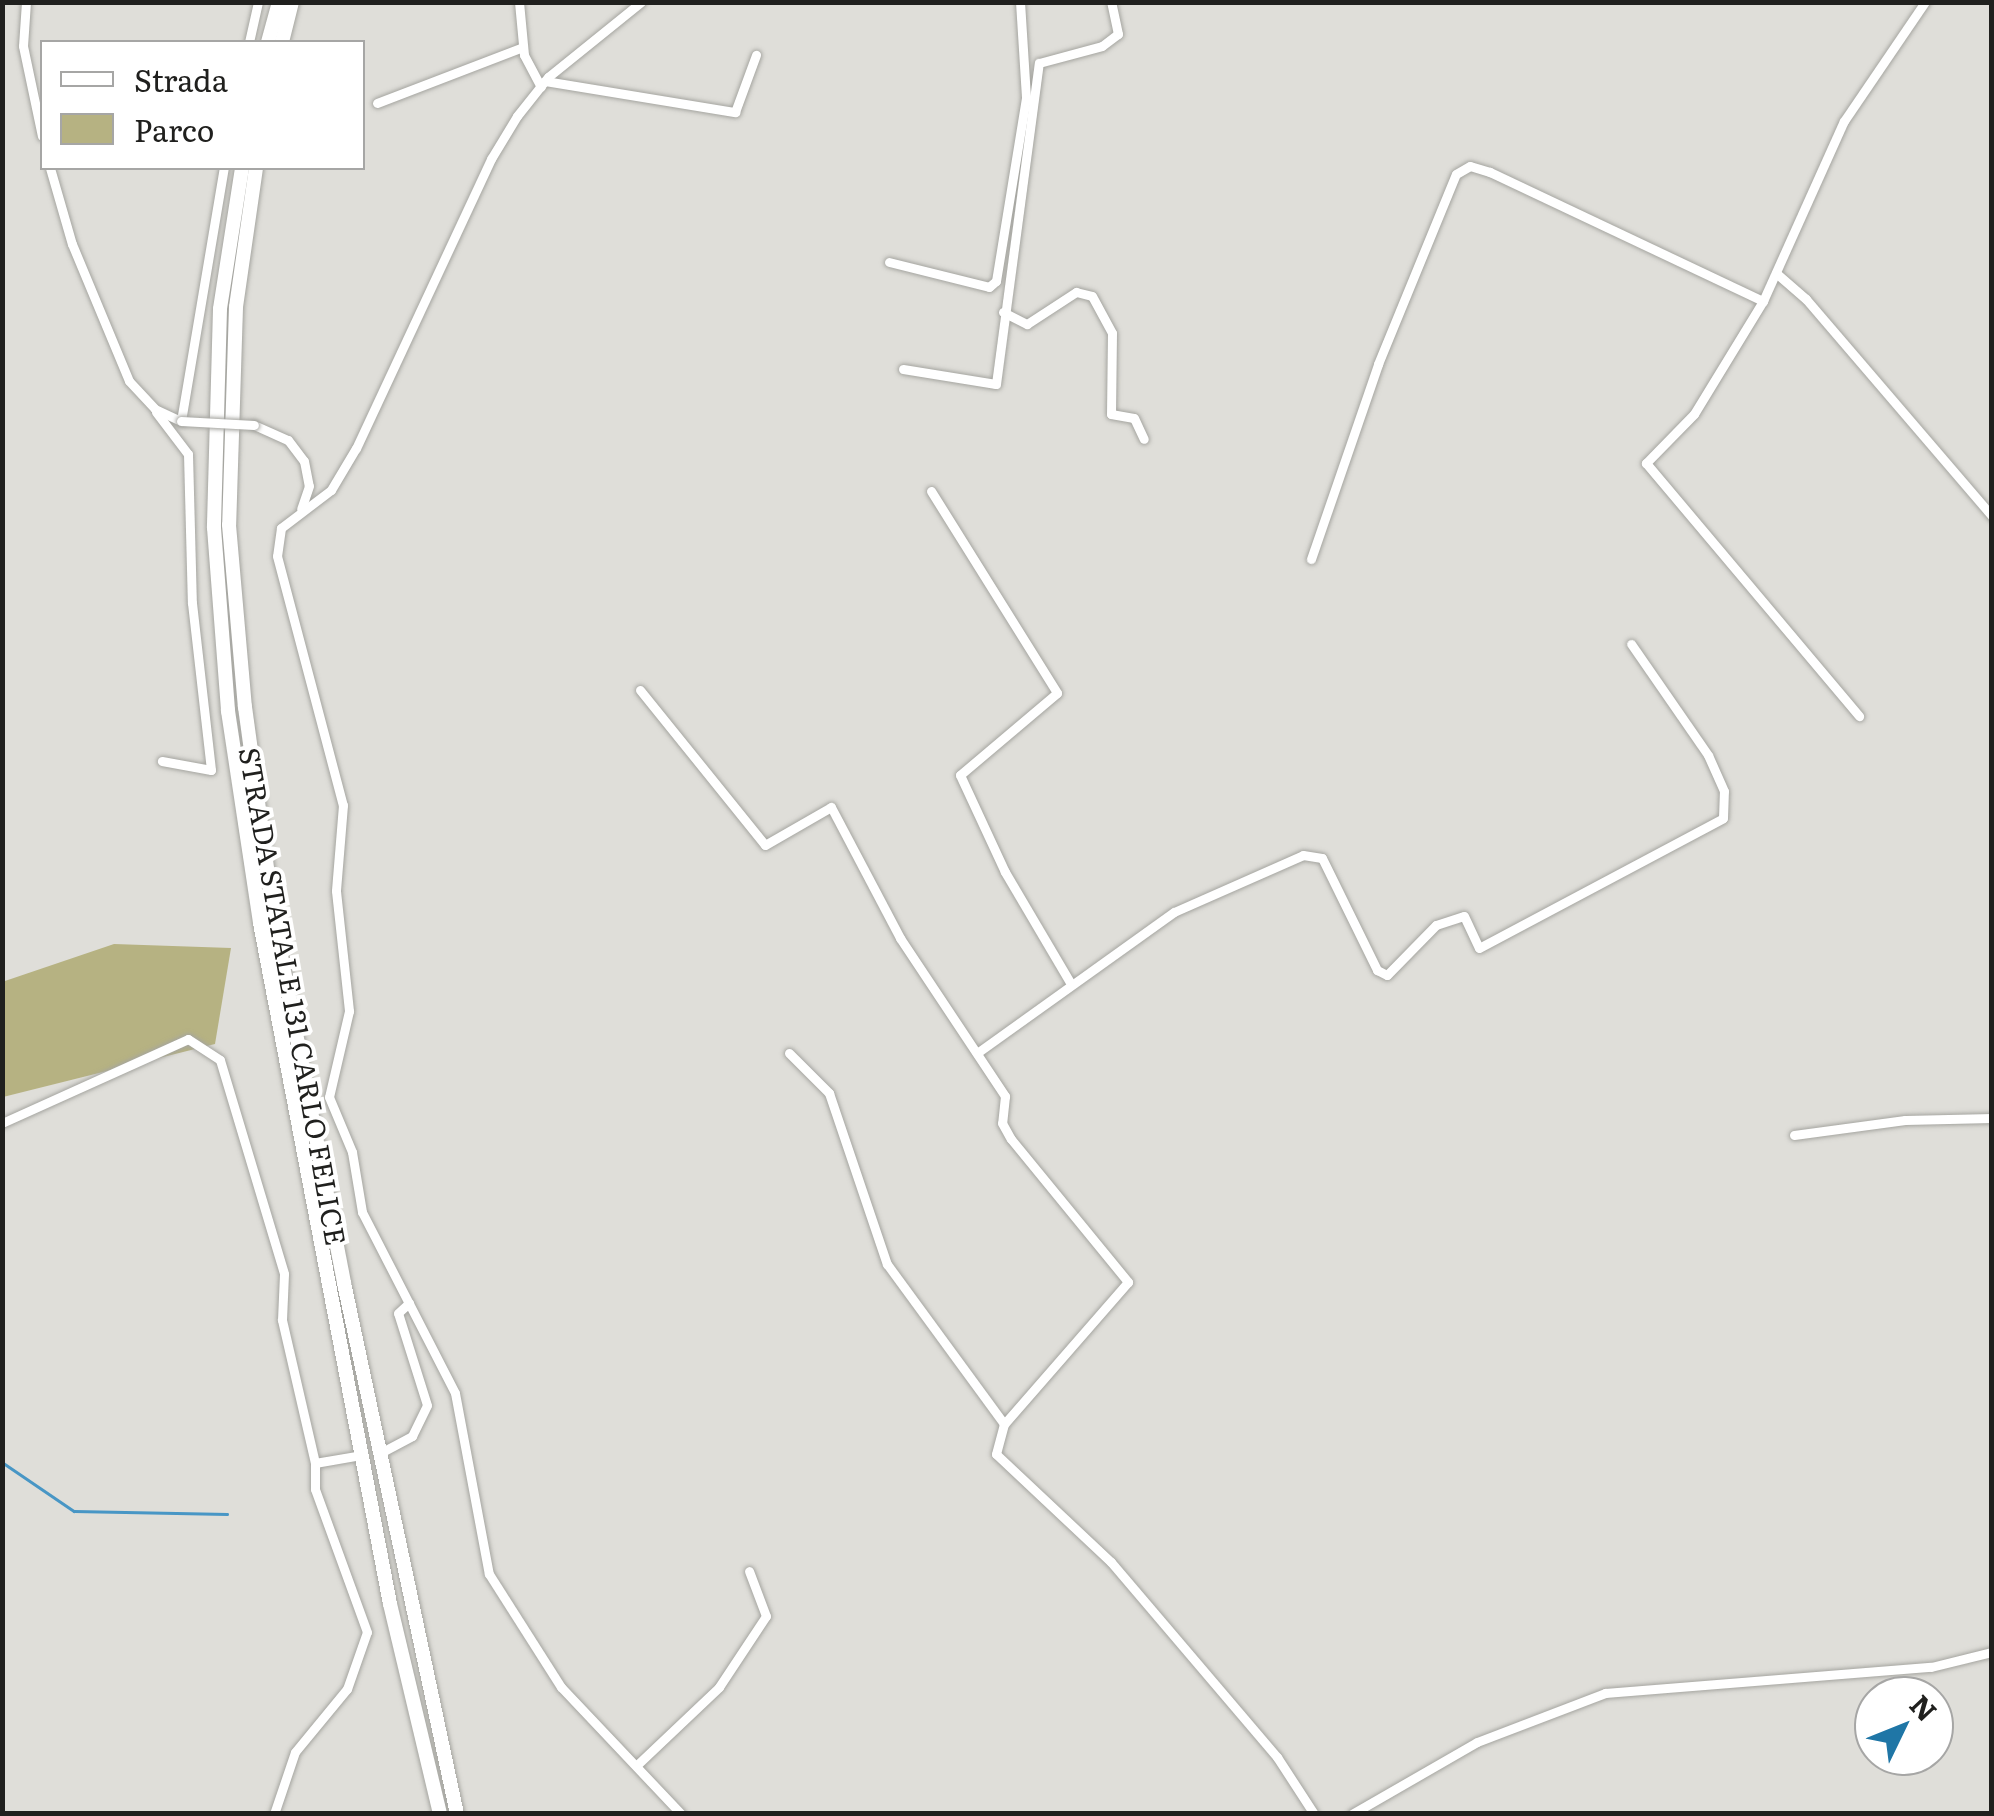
<!DOCTYPE html>
<style>
body{margin:0}
#map{position:relative;width:1994px;height:1816px;overflow:hidden;background:#dfded9;font-family:Literata,serif}
div>[style]{position:absolute}
.green>*{inset:0;background:#b6b282}
.stream>*{height:2.5px;margin:-1.25px;padding:0 1.25px;transform-origin:1.25px;border-radius:1.25px;background:#4896c5}
.roads{filter:drop-shadow(0 0 2px #a5a5a0) drop-shadow(0 0 2px #a5a5a0)}
.minor>*{height:9px;margin:-4.5px;padding:0 4.5px;transform-origin:4.5px;border-radius:4.5px;background:#fff}
.trunk>*{height:14px;margin:-7px;padding:0 7px;transform-origin:7px;border-radius:7px;background:#fff}
.bridges{filter:drop-shadow(0 0 2px #a5a5a0) drop-shadow(0 0 2px #a5a5a0)}
.minor-bridge>*{height:9px;margin:-4.5px;padding:0 4.5px;transform-origin:4.5px;border-radius:4.5px;background:#fff}
span{translate:-50% -50%;white-space:nowrap;text-align:center;line-height:1.15;-webkit-text-stroke:8px #fff;paint-order:stroke}
.street-label{font-size:28px;color:#20201e}
.frame{position:absolute;inset:0;border:5px solid #20201e;pointer-events:none}
.legend{position:absolute;left:40px;top:40px;width:325px;height:130px;box-sizing:border-box;background:#fff;border:2px solid #a6a6a5;margin:0;padding:12px 18px;list-style:none;font-size:30px;color:#20201e}
.legend li{display:flex;align-items:center;gap:20px;height:50px}
.legend b{width:50px;border:2px solid #a6a6a5}
.north{position:absolute;left:1854px;top:1676px;width:100px;height:100px;box-sizing:border-box;background:#fff;border:2px solid #a6a6a5;border-radius:50%;rotate:47deg;font-size:28px;font-weight:700;line-height:40px;text-align:center;color:#20201e}
.north::after{content:'';display:block;margin:auto;width:35px;height:45px;background:#1f76a6;clip-path:polygon(50% 0,100% 100%,50% 72%,0 100%)}
</style>
<div id="map">
<div class="green">
<div style="clip-path:polygon(114px 944px,231px 948px,215px 1044px,3px 1097px,2px 982px)"></div>
</div>
<div class="stream">
<div style="left:2px;top:1462px;width:87px;rotate:34.2deg"></div>
<div style="left:74px;top:1511px;width:153px;rotate:1.1deg"></div>
</div>
<div class="roads">
<div class="minor">
<div style="left:26px;top:2px;width:44px;rotate:93.9deg"></div>
<div style="left:23px;top:46px;width:92px;rotate:78.1deg"></div>
<div style="left:519px;top:2px;width:53px;rotate:84.6deg"></div>
<div style="left:524px;top:55px;width:36px;rotate:62deg"></div>
<div style="left:641px;top:2px;width:119px;rotate:141.1deg"></div>
<div style="left:548px;top:77px;width:50px;rotate:128.5deg"></div>
<div style="left:517px;top:116px;width:50px;rotate:121.2deg"></div>
<div style="left:491px;top:159px;width:319px;rotate:115deg"></div>
<div style="left:356px;top:448px;width:49px;rotate:120.8deg"></div>
<div style="left:331px;top:490px;width:63px;rotate:142.8deg"></div>
<div style="left:281px;top:528px;width:28px;rotate:98deg"></div>
<div style="left:277px;top:556px;width:258px;rotate:75.2deg"></div>
<div style="left:343px;top:805px;width:86px;rotate:94.7deg"></div>
<div style="left:336px;top:891px;width:121px;rotate:83.8deg"></div>
<div style="left:349px;top:1011px;width:88px;rotate:103.1deg"></div>
<div style="left:329px;top:1097px;width:60px;rotate:67.3deg"></div>
<div style="left:352px;top:1152px;width:61px;rotate:80.5deg"></div>
<div style="left:362px;top:1212px;width:203px;rotate:62.8deg"></div>
<div style="left:455px;top:1393px;width:184px;rotate:79.4deg"></div>
<div style="left:489px;top:1574px;width:134px;rotate:57.5deg"></div>
<div style="left:561px;top:1687px;width:175px;rotate:46.6deg"></div>
<div style="left:249px;top:42px;width:41px;rotate:-77.3deg"></div>
<div style="left:545px;top:81px;width:193px;rotate:9.3deg"></div>
<div style="left:735px;top:112px;width:61px;rotate:-69.8deg"></div>
<div style="left:377px;top:103px;width:156px;rotate:-21deg"></div>
<div style="left:50px;top:168px;width:79px;rotate:73.9deg"></div>
<div style="left:72px;top:244px;width:148px;rotate:67.4deg"></div>
<div style="left:129px;top:381px;width:38px;rotate:47deg"></div>
<div style="left:155px;top:409px;width:29px;rotate:25deg"></div>
<div style="left:181px;top:421px;width:257px;rotate:-80.4deg"></div>
<div style="left:889px;top:262px;width:103px;rotate:14deg"></div>
<div style="left:989px;top:287px;width:9px;rotate:-41deg"></div>
<div style="left:996px;top:281px;width:186px;rotate:-80.7deg"></div>
<div style="left:1026px;top:97px;width:95px;rotate:-93.6deg"></div>
<div style="left:1776px;top:273px;width:40px;rotate:41deg"></div>
<div style="left:1806px;top:299px;width:286px;rotate:49.4deg"></div>
<div style="left:1763px;top:301px;width:132px;rotate:121.4deg"></div>
<div style="left:1694px;top:414px;width:69px;rotate:134.4deg"></div>
<div style="left:1646px;top:463px;width:331px;rotate:49.9deg"></div>
<div style="left:1003px;top:312px;width:27px;rotate:27deg"></div>
<div style="left:1027px;top:324px;width:59px;rotate:-33.1deg"></div>
<div style="left:1076px;top:292px;width:16px;rotate:14deg"></div>
<div style="left:1092px;top:296px;width:42px;rotate:61.6deg"></div>
<div style="left:1112px;top:333px;width:81px;rotate:90.7deg"></div>
<div style="left:1111px;top:414px;width:23px;rotate:10deg"></div>
<div style="left:1134px;top:418px;width:23px;rotate:65deg"></div>
<div style="left:903px;top:369px;width:94px;rotate:9.2deg"></div>
<div style="left:996px;top:384px;width:324px;rotate:-82.4deg"></div>
<div style="left:1039px;top:63px;width:65px;rotate:-15.1deg"></div>
<div style="left:1102px;top:46px;width:20px;rotate:-37deg"></div>
<div style="left:1118px;top:34px;width:33px;rotate:-102deg"></div>
<div style="left:156px;top:412px;width:53px;rotate:52.7deg"></div>
<div style="left:188px;top:454px;width:149px;rotate:88.5deg"></div>
<div style="left:192px;top:603px;width:168px;rotate:83.5deg"></div>
<div style="left:211px;top:770px;width:50px;rotate:-169.6deg"></div>
<div style="left:254px;top:425px;width:37px;rotate:24deg"></div>
<div style="left:288px;top:440px;width:26px;rotate:53deg"></div>
<div style="left:304px;top:461px;width:25px;rotate:79deg"></div>
<div style="left:309px;top:486px;width:24px;rotate:109deg"></div>
<div style="left:931px;top:491px;width:238px;rotate:58deg"></div>
<div style="left:1057px;top:693px;width:127px;rotate:139.8deg"></div>
<div style="left:960px;top:775px;width:107px;rotate:65.1deg"></div>
<div style="left:1005px;top:872px;width:130px;rotate:59.5deg"></div>
<div style="left:1311px;top:559px;width:206px;rotate:-71deg"></div>
<div style="left:1378px;top:364px;width:205px;rotate:-67.7deg"></div>
<div style="left:1456px;top:174px;width:16px;rotate:-30deg"></div>
<div style="left:1470px;top:166px;width:21px;rotate:17deg"></div>
<div style="left:1490px;top:172px;width:302px;rotate:25.3deg"></div>
<div style="left:1763px;top:301px;width:197px;rotate:-65.8deg"></div>
<div style="left:1844px;top:121px;width:144px;rotate:-55.8deg"></div>
<div style="left:640px;top:690px;width:199px;rotate:51.1deg"></div>
<div style="left:765px;top:845px;width:76px;rotate:-29.9deg"></div>
<div style="left:831px;top:807px;width:148px;rotate:62.2deg"></div>
<div style="left:900px;top:938px;width:190px;rotate:56.4deg"></div>
<div style="left:1005px;top:1096px;width:27px;rotate:96deg"></div>
<div style="left:1002px;top:1123px;width:18px;rotate:61deg"></div>
<div style="left:1011px;top:1139px;width:185px;rotate:50.7deg"></div>
<div style="left:1128px;top:1282px;width:189px;rotate:131.1deg"></div>
<div style="left:1004px;top:1424px;width:31px;rotate:105deg"></div>
<div style="left:996px;top:1454px;width:158px;rotate:43.2deg"></div>
<div style="left:1111px;top:1562px;width:256px;rotate:49.6deg"></div>
<div style="left:1277px;top:1757px;width:68px;rotate:57deg"></div>
<div style="left:789px;top:1053px;width:57px;rotate:45deg"></div>
<div style="left:829px;top:1093px;width:181px;rotate:71.3deg"></div>
<div style="left:887px;top:1264px;width:198px;rotate:53.8deg"></div>
<div style="left:977px;top:1053px;width:242px;rotate:-35.6deg"></div>
<div style="left:1174px;top:912px;width:141px;rotate:-23.8deg"></div>
<div style="left:1303px;top:855px;width:19px;rotate:9deg"></div>
<div style="left:1322px;top:858px;width:125px;rotate:63.8deg"></div>
<div style="left:1377px;top:970px;width:11px;rotate:27deg"></div>
<div style="left:1387px;top:975px;width:70px;rotate:-45.6deg"></div>
<div style="left:1436px;top:925px;width:29px;rotate:-18deg"></div>
<div style="left:1464px;top:916px;width:35px;rotate:65deg"></div>
<div style="left:1479px;top:948px;width:276px;rotate:-28deg"></div>
<div style="left:1723px;top:818px;width:27px;rotate:-88deg"></div>
<div style="left:1724px;top:791px;width:39px;rotate:-114deg"></div>
<div style="left:1708px;top:755px;width:135px;rotate:-124.7deg"></div>
<div style="left:2px;top:1123px;width:204px;rotate:-24.3deg"></div>
<div style="left:188px;top:1039px;width:38px;rotate:33deg"></div>
<div style="left:220px;top:1060px;width:223px;rotate:73.3deg"></div>
<div style="left:284px;top:1274px;width:46px;rotate:92.5deg"></div>
<div style="left:282px;top:1320px;width:147px;rotate:77deg"></div>
<div style="left:1794px;top:1135px;width:112px;rotate:-7.7deg"></div>
<div style="left:1905px;top:1120px;width:87px;rotate:-1.3deg"></div>
<div style="left:384px;top:1451px;width:32px;rotate:-28deg"></div>
<div style="left:412px;top:1436px;width:34px;rotate:-64deg"></div>
<div style="left:427px;top:1405px;width:96px;rotate:-107.5deg"></div>
<div style="left:398px;top:1313px;width:15px;rotate:-42deg"></div>
<div style="left:638px;top:1764px;width:112px;rotate:-43.5deg"></div>
<div style="left:719px;top:1687px;width:85px;rotate:-56.5deg"></div>
<div style="left:766px;top:1616px;width:48px;rotate:-110.7deg"></div>
<div style="left:274px;top:1814px;width:65px;rotate:-71.3deg"></div>
<div style="left:295px;top:1752px;width:82px;rotate:-50.5deg"></div>
<div style="left:347px;top:1689px;width:60px;rotate:-70.7deg"></div>
<div style="left:367px;top:1632px;width:152px;rotate:-110deg"></div>
<div style="left:315px;top:1489px;width:26px;rotate:-90deg"></div>
<div style="left:315px;top:1463px;width:42px;rotate:-9.7deg"></div>
<div style="left:1352px;top:1814px;width:144px;rotate:-29.9deg"></div>
<div style="left:1477px;top:1742px;width:137px;rotate:-20.9deg"></div>
<div style="left:1605px;top:1693px;width:327px;rotate:-4.6deg"></div>
<div style="left:1931px;top:1667px;width:63px;rotate:-13.8deg"></div>
</div>
<div class="trunk">
<div style="left:268px;top:42px;width:41px;rotate:-74.6deg"></div>
<div style="left:282px;top:42px;width:41px;rotate:-76deg"></div>
<div style="left:242px;top:168px;width:143px;rotate:98.9deg"></div>
<div style="left:220px;top:309px;width:219px;rotate:91.6deg"></div>
<div style="left:214px;top:528px;width:184px;rotate:85.6deg"></div>
<div style="left:228px;top:711px;width:214px;rotate:81.4deg"></div>
<div style="left:260px;top:923px;width:693px;rotate:79.19deg"></div>
<div style="left:390px;top:1604px;width:216px;rotate:76.6deg"></div>
<div style="left:256px;top:168px;width:140px;rotate:98.2deg"></div>
<div style="left:236px;top:307px;width:218px;rotate:91.8deg"></div>
<div style="left:229px;top:525px;width:183px;rotate:85deg"></div>
<div style="left:245px;top:707px;width:214px;rotate:82.2deg"></div>
<div style="left:274px;top:919px;width:371px;rotate:79.1deg"></div>
<div style="left:344px;top:1283px;width:543px;rotate:77.99deg"></div>
</div>
</div>
<div class="bridges">
<div class="minor-bridge">
<div style="left:181px;top:421px;width:73px;rotate:3.1deg"></div>
</div>
</div>
<div class="street-label">
<span style="left:294px;top:996px;rotate:80deg">STRADA STATALE 131 CARLO FELICE</span>
</div>
<div class="frame"></div>
<ul class="legend">
<li><b style="height:12px;background:#fff"></b>Strada</li>
<li><b style="height:28px;background:#b6b282"></b>Parco</li>
</ul>
<div class="north">N</div>
</div>
